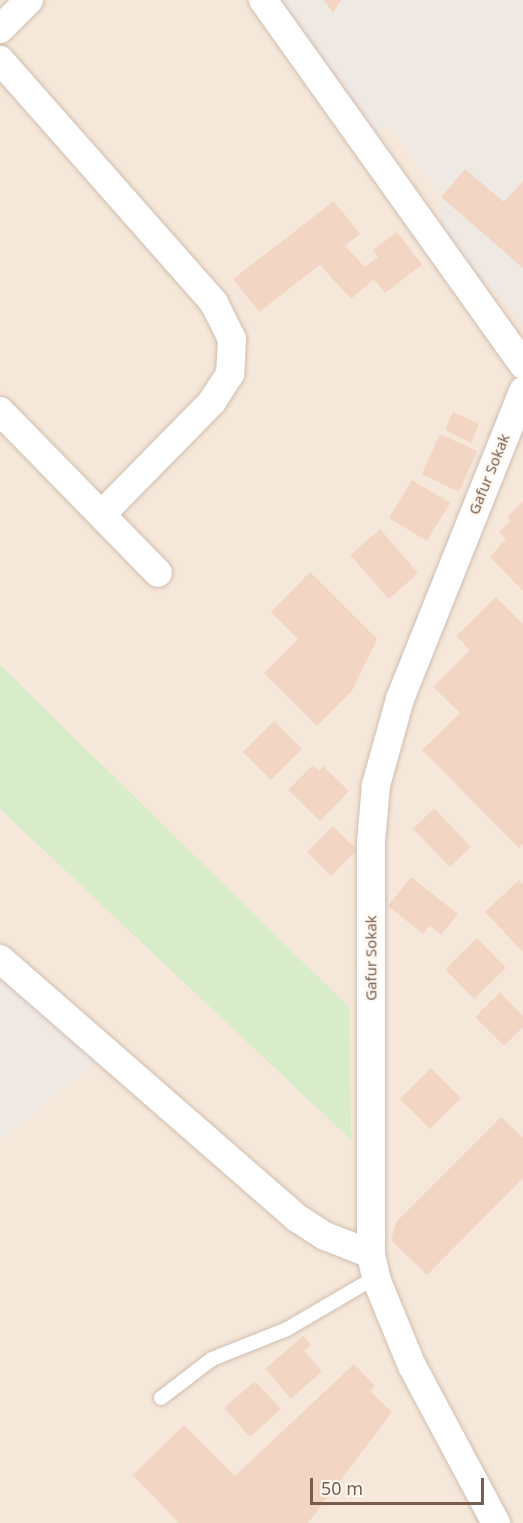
<!DOCTYPE html>
<style>
body{margin:0}
#map{position:relative;width:523px;height:1523px;overflow:hidden;background:#fdf6ec;font-family:"Noto Sans",sans-serif}
div>[style]{position:absolute}
.residential>*{inset:0;background:#f5e8da}
.industrial>*{inset:0;background:#efe9e4}
.green>*{inset:0;background:#d8ecc9}
.building>*{inset:0;background:#f3d5c3}
.roads{filter:drop-shadow(0 0 2px #d1beb0) drop-shadow(0 0 2px #d1beb0)}
.lane>*{height:14px;margin:-7px;padding:0 7px;transform-origin:7px;border-radius:7px;background:#fff}
.street>*{height:28px;margin:-14px;padding:0 14px;transform-origin:14px;border-radius:14px;background:#fff}
span{translate:-50% -50%;white-space:nowrap;text-align:center;line-height:1.15;-webkit-text-stroke:6px #fffaf3;paint-order:stroke}
.street-label{font-size:15px;color:#7a5c4d}
.scale{position:absolute;left:310px;top:1478px;width:174px;height:27px;box-sizing:border-box;border:3px solid #7a5c4d;border-top:0;padding-left:8px;font-size:18px;line-height:21px;white-space:nowrap;color:#7a5c4d;-webkit-text-stroke:4px #fffaf3;paint-order:stroke}
</style>
<div id="map">
<div class="residential">
<div style="clip-path:polygon(0 0,523px 0,523px 1523px,0 1523px)"></div>
</div>
<div class="industrial">
<div style="clip-path:polygon(282px 0,523px 0,523px 324px,456px 249px,440px 223px,441px 197px,390px 124px,378px 132px)"></div>
<div style="clip-path:polygon(0 977px,95px 1061px,0 1140px)"></div>
</div>
<div class="green">
<div style="clip-path:polygon(0 665px,349px 1007px,351px 1140px,0 809px)"></div>
</div>
<div class="building">
<div style="clip-path:polygon(324px 0,341px 0,333px 13px)"></div>
<div style="clip-path:polygon(465px 169px,504px 202px,523px 181px,523px 268px,441px 197px)"></div>
<div style="clip-path:polygon(334px 201px,360px 234px,345px 246px,365px 267px,378px 257px,373px 250px,397px 232px,422px 265px,385px 293px,374px 279px,351px 299px,320px 265px,259px 312px,233px 279px)"></div>
<div style="clip-path:polygon(453px 412px,479px 424px,471px 443px,445px 430px)"></div>
<div style="clip-path:polygon(440px 434px,477px 451px,459px 492px,422px 474px)"></div>
<div style="clip-path:polygon(412px 480px,450px 503px,427px 541px,389px 518px)"></div>
<div style="clip-path:polygon(523px 501px,523px 591px,490px 557px,506px 539px,499px 532px,511px 521px,507px 517px)"></div>
<div style="clip-path:polygon(380px 529px,418px 573px,389px 599px,350px 555px)"></div>
<div style="clip-path:polygon(310px 572px,377px 639px,352px 691px,317px 726px,264px 673px,298px 639px,271px 612px)"></div>
<div style="clip-path:polygon(496px 597px,523px 624px,523px 844px,519px 848px,422px 750px,460px 713px,433px 687px,470px 650px,456px 636px)"></div>
<div style="clip-path:polygon(274px 721px,302px 749px,271px 780px,243px 752px)"></div>
<div style="clip-path:polygon(313px 765px,319px 771px,323px 766px,349px 791px,320px 821px,288px 790px)"></div>
<div style="clip-path:polygon(434px 808px,471px 847px,450px 867px,413px 829px)"></div>
<div style="clip-path:polygon(333px 826px,357px 850px,331px 876px,307px 852px)"></div>
<div style="clip-path:polygon(411px 877px,458px 914px,441px 935px,430px 925px,423px 934px,388px 906px)"></div>
<div style="clip-path:polygon(519px 880px,523px 884px,523px 952px,485px 912px)"></div>
<div style="clip-path:polygon(477px 938px,506px 968px,474px 999px,445px 969px)"></div>
<div style="clip-path:polygon(500px 992px,523px 1016px,523px 1027px,504px 1046px,475px 1017px)"></div>
<div style="clip-path:polygon(431px 1068px,461px 1098px,430px 1129px,400px 1099px)"></div>
<div style="clip-path:polygon(501px 1117px,523px 1138px,523px 1178px,427px 1275px,391px 1240px,396px 1222px)"></div>
<div style="clip-path:polygon(303px 1336px,311px 1345px,304px 1351px,322px 1371px,291px 1399px,265px 1369px)"></div>
<div style="clip-path:polygon(354px 1364px,375px 1386px,370px 1391px,392px 1412px,308px 1523px,179px 1523px,133px 1475px,184px 1425px,235px 1476px)"></div>
<div style="clip-path:polygon(255px 1381px,281px 1409px,250px 1437px,224px 1408px)"></div>
</div>
<div class="roads">
<div class="lane">
<div style="left:161px;top:1398px;width:64px;rotate:-37.4deg"></div>
<div style="left:212px;top:1359px;width:81px;rotate:-21.8deg"></div>
<div style="left:287px;top:1329px;width:103px;rotate:-30.3deg"></div>
</div>
<div class="street">
<div style="left:263px;top:0;width:448px;rotate:54.5deg"></div>
<div style="left:0;top:29px;width:41px;rotate:-45deg"></div>
<div style="left:0;top:60px;width:324px;rotate:48.6deg"></div>
<div style="left:214px;top:303px;width:40px;rotate:63.4deg"></div>
<div style="left:232px;top:339px;width:35px;rotate:93deg"></div>
<div style="left:230px;top:374px;width:33px;rotate:123deg"></div>
<div style="left:212px;top:402px;width:156px;rotate:134.5deg"></div>
<div style="left:0;top:411px;width:226px;rotate:45.7deg"></div>
<div style="left:0;top:959px;width:394px;rotate:41.1deg"></div>
<div style="left:297px;top:1218px;width:33px;rotate:33deg"></div>
<div style="left:325px;top:1236px;width:49px;rotate:21.4deg"></div>
<div style="left:496px;top:1523px;width:178px;rotate:-118.1deg"></div>
<div style="left:412px;top:1366px;width:92px;rotate:-112.4deg"></div>
<div style="left:377px;top:1281px;width:28px;rotate:-103deg"></div>
<div style="left:371px;top:1254px;width:412px;rotate:-90deg"></div>
<div style="left:371px;top:842px;width:57px;rotate:-85deg"></div>
<div style="left:376px;top:785px;width:89px;rotate:-74.4deg"></div>
<div style="left:400px;top:699px;width:332px;rotate:-68.2deg"></div>
</div>
</div>
<div class="street-label">
<span style="left:489px;top:474px;rotate:-68deg">Gafur Sokak</span>
<span style="left:371px;top:958px;rotate:-90deg">Gafur Sokak</span>
</div>
<div class="scale">50 m</div>
</div>
